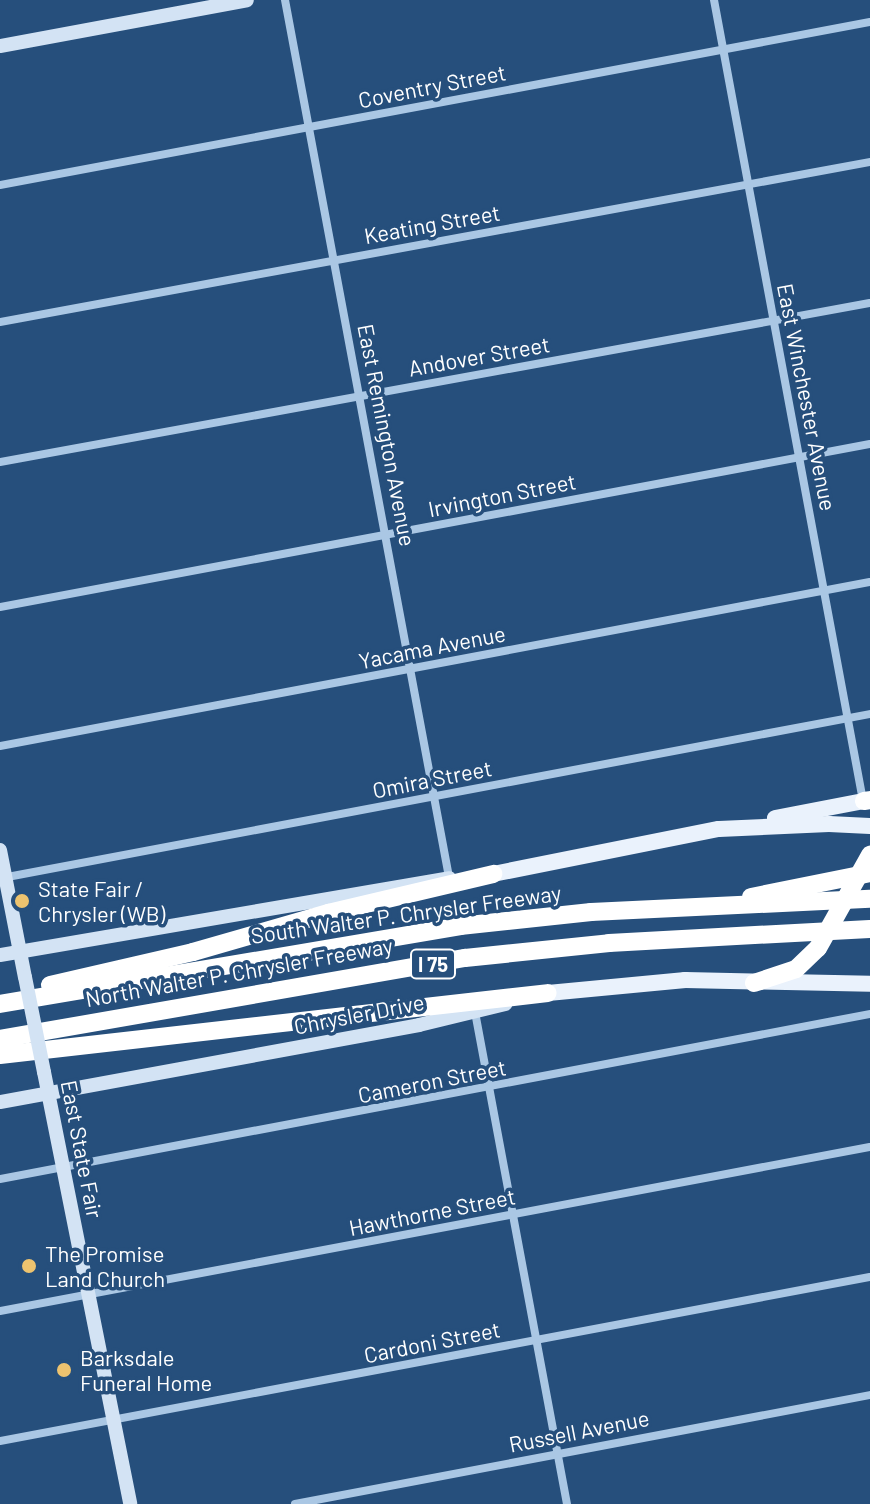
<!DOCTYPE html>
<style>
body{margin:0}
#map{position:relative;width:870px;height:1504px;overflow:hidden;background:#264f7c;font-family:Barlow,sans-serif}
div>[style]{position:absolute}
.street>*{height:8px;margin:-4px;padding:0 4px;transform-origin:4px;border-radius:4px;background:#aac7e4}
.secondary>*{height:14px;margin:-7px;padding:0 7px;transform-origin:7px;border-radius:7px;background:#d3e3f4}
.primary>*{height:16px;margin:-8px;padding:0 8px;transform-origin:8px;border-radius:8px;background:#eaf2fc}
.highway>*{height:18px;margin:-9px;padding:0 9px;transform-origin:9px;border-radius:9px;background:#fff}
.secondary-bridge>*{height:14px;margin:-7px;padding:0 7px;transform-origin:7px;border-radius:7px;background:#d3e3f4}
.highway-bridge>*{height:18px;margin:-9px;padding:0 9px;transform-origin:9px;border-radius:9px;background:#fff}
.dots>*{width:22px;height:22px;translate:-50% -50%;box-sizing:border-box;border:4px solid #264f7c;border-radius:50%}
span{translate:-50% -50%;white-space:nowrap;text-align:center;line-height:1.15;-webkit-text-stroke:7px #264f7c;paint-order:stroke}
.shield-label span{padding:2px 6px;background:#264f7c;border:2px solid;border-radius:6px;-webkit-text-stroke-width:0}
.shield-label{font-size:20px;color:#fff;font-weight:700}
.street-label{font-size:22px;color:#fff}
.poi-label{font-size:22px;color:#fff}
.left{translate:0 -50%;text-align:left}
</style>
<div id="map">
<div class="street">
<div style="left:285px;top:0;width:892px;rotate:79.41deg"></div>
<div style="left:714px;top:0;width:815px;rotate:79.46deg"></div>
<div style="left:0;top:185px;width:885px;rotate:-10.61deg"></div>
<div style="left:0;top:322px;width:885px;rotate:-10.42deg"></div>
<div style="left:0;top:462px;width:884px;rotate:-10.36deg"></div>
<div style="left:0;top:607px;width:885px;rotate:-10.61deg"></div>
<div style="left:0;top:746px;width:885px;rotate:-10.68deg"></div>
<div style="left:2px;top:878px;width:883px;rotate:-10.7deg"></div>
<div style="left:475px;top:1012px;width:501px;rotate:79.41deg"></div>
<div style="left:0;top:1179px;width:886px;rotate:-10.74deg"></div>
<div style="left:0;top:1311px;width:885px;rotate:-10.68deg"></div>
<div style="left:0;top:1441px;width:885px;rotate:-10.68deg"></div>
<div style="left:295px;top:1504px;width:585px;rotate:-10.73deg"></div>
</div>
<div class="secondary">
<div style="left:0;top:46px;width:251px;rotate:-10.5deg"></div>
<div style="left:0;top:850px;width:129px;rotate:78.9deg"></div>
<div style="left:0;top:955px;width:456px;rotate:-9.7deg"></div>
<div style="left:44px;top:1072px;width:440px;rotate:78.7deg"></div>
<div style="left:0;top:1102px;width:426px;rotate:-10.4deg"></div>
<div style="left:419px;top:1025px;width:89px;rotate:-13.7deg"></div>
</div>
<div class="primary">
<div style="left:775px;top:818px;width:91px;rotate:-10.8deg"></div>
<div style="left:493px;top:874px;width:230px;rotate:-11.3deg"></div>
<div style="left:719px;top:829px;width:110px;rotate:-2.6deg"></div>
<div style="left:829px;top:824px;width:41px;rotate:2.8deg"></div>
<div style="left:548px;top:993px;width:138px;rotate:-5.4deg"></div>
<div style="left:685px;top:980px;width:185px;rotate:1.2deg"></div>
</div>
<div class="highway">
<div style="left:864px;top:801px;width:6px;rotate:-9deg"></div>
<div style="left:751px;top:897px;width:121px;rotate:-11.4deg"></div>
<div style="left:754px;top:983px;width:44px;rotate:-18.4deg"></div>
<div style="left:796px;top:969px;width:30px;rotate:-44deg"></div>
<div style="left:50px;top:985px;width:147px;rotate:-13deg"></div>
<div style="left:193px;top:952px;width:141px;rotate:-16.1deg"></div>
<div style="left:328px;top:913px;width:170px;rotate:-13.3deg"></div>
<div style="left:0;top:1004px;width:467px;rotate:-9.6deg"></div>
<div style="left:460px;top:926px;width:132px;rotate:-6.1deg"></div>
<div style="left:591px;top:912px;width:279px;rotate:-2.7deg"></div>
<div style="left:0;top:1039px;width:472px;rotate:-9.9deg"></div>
<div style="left:465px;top:958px;width:145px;rotate:-5.9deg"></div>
<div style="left:609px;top:943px;width:261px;rotate:-3.1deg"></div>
<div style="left:0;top:1055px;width:551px;rotate:-6.45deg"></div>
</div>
<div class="secondary-bridge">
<div style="left:25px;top:977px;width:97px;rotate:78.7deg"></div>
</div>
<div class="highway-bridge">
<div style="left:818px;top:948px;width:107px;rotate:-60.8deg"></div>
</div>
<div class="dots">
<div style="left:22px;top:901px;background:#edc36f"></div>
<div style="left:29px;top:1266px;background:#edc36f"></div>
<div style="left:64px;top:1370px;background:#edc36f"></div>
</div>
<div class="shield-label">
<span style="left:433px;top:964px">I 75</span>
</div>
<div class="street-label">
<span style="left:432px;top:86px;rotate:-11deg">Coventry Street</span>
<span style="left:432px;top:224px;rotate:-10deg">Keating Street</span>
<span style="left:479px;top:356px;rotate:-10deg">Andover Street</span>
<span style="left:807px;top:397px;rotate:79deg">East Winchester Avenue</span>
<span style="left:387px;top:435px;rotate:79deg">East Remington Avenue</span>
<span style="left:502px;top:495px;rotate:-11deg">Irvington Street</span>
<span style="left:432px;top:647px;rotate:-11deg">Yacama Avenue</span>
<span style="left:432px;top:779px;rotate:-11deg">Omira Street</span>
<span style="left:406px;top:914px;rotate:-8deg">South Walter P. Chrysler Freeway</span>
<span style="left:239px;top:972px;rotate:-10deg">North Walter P. Chrysler Freeway</span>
<span style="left:359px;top:1014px;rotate:-11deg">Chrysler Drive</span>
<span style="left:432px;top:1081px;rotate:-11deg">Cameron Street</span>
<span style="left:82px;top:1149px;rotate:79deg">East State Fair</span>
<span style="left:432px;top:1212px;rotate:-11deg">Hawthorne Street</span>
<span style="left:432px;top:1342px;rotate:-11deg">Cardoni Street</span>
<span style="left:579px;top:1431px;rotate:-11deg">Russell Avenue</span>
</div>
<div class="poi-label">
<span class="left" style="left:38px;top:901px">State Fair /<br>Chrysler (WB)</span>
<span class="left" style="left:45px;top:1266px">The Promise<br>Land Church</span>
<span class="left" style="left:80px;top:1370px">Barksdale<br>Funeral Home</span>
</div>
</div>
